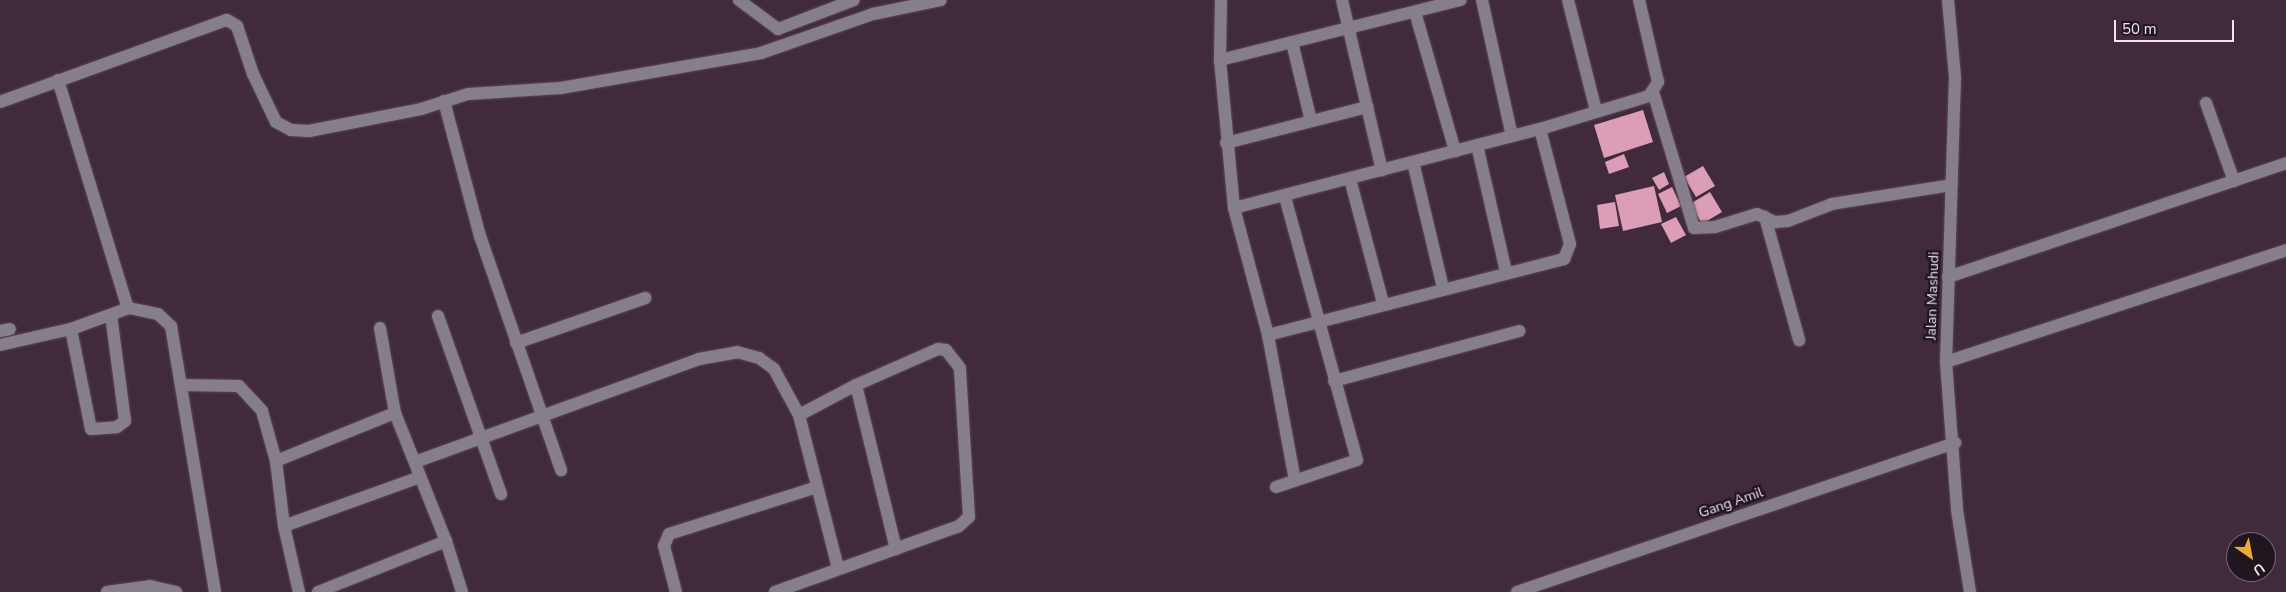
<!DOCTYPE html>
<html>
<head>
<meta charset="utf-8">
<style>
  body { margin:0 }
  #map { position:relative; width:2286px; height:592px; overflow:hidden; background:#412a3c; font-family:"Nunito Sans",sans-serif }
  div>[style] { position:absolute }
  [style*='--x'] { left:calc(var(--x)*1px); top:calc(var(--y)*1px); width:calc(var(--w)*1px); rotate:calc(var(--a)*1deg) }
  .building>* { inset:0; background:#dc9db6 }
  .roads { filter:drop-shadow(0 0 1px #5d4858) drop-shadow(0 0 1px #5d4858) }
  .minor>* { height:12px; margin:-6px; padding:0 6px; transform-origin:6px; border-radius:6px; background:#867e8b }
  span { translate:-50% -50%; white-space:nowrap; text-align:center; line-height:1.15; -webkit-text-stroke:5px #21161f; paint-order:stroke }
  .street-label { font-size:14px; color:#f2e3ee }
  .north { position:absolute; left:2226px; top:532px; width:50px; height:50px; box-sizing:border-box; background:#21161f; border:1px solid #756872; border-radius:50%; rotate:147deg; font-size:14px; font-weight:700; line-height:20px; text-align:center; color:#f2e3ee }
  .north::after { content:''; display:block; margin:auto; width:18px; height:22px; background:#eea83c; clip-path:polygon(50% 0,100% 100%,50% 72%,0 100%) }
  .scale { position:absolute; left:2114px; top:20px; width:120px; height:22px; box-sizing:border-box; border:2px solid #f2e3ee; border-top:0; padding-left:6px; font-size:15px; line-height:18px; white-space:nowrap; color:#f2e3ee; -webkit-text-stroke:4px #21161f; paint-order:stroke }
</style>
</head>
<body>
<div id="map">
  <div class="building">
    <div style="clip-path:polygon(1643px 110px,1653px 142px,1604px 158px,1594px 125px)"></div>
    <div style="clip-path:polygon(1624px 154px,1629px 167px,1609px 174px,1605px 162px)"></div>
    <div style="clip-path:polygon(1703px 166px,1715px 186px,1696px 197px,1684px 177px)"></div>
    <div style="clip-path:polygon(1664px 172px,1669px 184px,1659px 190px,1652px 178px)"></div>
    <div style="clip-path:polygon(1654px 186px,1662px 222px,1623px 231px,1615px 195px)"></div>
    <div style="clip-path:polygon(1672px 187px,1681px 206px,1667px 213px,1658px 194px)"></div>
    <div style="clip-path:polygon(1710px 192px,1722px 212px,1702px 224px,1690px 204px)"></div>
    <div style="clip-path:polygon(1615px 202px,1619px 226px,1600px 229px,1597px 205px)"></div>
    <div style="clip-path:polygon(1676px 217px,1686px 235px,1671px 243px,1661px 224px)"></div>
  </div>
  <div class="roads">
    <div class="minor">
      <div style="--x:739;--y:0;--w:49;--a:36.6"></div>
      <div style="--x:778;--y:29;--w:81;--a:-20.9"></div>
      <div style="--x:1221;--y:0;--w:60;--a:91"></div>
      <div style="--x:1220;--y:60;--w:149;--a:84.6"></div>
      <div style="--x:1234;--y:208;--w:131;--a:75"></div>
      <div style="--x:1268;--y:335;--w:148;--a:79.5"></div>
      <div style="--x:1342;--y:0;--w:175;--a:76.8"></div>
      <div style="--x:1482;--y:0;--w:139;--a:77.6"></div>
      <div style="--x:1568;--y:0;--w:114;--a:75.8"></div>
      <div style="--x:1948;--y:0;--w:77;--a:84.8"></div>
      <div style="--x:1955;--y:77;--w:285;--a:91.8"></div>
      <div style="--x:1946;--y:362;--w:148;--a:85.7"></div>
      <div style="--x:1957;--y:510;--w:83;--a:81"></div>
      <div style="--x:1415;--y:12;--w:145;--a:73.9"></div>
      <div style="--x:1292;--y:42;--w:81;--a:76.5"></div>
      <div style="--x:1220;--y:60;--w:248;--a:-14"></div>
      <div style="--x:58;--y:80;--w:233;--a:73"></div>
      <div style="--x:126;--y:303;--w:6;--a:59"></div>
      <div style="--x:129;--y:308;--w:30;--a:12"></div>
      <div style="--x:158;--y:314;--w:18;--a:43"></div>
      <div style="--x:171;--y:326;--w:270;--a:80.6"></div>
      <div style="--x:1653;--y:92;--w:142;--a:73.2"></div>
      <div style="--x:1694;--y:228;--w:21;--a:-3"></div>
      <div style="--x:1715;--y:227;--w:44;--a:-17.2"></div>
      <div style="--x:1757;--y:214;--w:20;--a:24"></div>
      <div style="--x:1775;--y:222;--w:13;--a:-4"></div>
      <div style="--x:1788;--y:221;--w:47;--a:-21.1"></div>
      <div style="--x:1832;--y:204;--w:121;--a:-9"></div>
      <div style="--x:444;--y:101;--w:140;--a:75.1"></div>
      <div style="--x:480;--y:236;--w:248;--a:70.9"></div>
      <div style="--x:0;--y:102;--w:241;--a:-19.9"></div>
      <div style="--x:227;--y:20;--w:12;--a:31"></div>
      <div style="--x:237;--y:26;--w:51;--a:71.6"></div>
      <div style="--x:253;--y:74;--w:53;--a:64.4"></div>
      <div style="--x:276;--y:122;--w:17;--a:28"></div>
      <div style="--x:291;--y:130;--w:18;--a:3"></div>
      <div style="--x:309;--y:131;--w:114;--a:-11.1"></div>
      <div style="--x:421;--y:109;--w:49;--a:-17.7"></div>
      <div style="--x:468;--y:94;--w:93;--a:-3.7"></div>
      <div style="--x:561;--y:88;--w:203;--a:-9.9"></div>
      <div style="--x:761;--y:53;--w:119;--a:-19.2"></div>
      <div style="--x:873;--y:14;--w:69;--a:-11.6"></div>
      <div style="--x:2206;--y:103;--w:83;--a:70.3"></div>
      <div style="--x:1226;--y:143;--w:146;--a:-14.3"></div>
      <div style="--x:1477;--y:145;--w:130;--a:77.1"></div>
      <div style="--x:1413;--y:162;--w:130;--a:76.6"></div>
      <div style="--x:1350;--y:179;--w:128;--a:75.1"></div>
      <div style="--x:1234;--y:208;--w:316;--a:-14.5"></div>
      <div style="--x:1540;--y:129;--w:114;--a:-16.8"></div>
      <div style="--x:1649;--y:96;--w:17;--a:-57"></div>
      <div style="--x:1658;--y:82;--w:84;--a:-103"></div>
      <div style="--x:1765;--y:217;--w:128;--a:74.5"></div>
      <div style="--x:1948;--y:277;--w:357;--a:-18.6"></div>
      <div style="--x:438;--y:316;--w:189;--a:70.5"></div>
      <div style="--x:380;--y:328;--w:86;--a:80"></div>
      <div style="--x:395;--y:413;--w:138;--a:68.3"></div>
      <div style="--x:446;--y:541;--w:53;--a:72.6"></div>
      <div style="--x:71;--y:329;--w:102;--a:78.7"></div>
      <div style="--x:91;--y:429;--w:26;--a:-4"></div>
      <div style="--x:117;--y:427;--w:10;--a:-37"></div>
      <div style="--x:125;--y:421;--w:107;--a:-97.5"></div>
      <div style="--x:0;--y:331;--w:10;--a:-11"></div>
      <div style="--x:1268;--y:335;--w:306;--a:-14.4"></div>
      <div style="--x:1564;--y:259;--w:16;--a:-68"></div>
      <div style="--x:1570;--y:244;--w:119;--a:-104.6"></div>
      <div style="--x:516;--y:343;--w:137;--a:-19.2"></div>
      <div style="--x:0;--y:345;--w:73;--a:-12.7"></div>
      <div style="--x:71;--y:329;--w:62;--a:-19.9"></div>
      <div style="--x:1946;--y:362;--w:358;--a:-18.2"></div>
      <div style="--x:1334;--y:381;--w:192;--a:-15.1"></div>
      <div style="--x:181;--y:385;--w:58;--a:1"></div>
      <div style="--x:239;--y:386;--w:34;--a:47"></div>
      <div style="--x:262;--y:411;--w:52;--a:74.4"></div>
      <div style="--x:276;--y:461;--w:65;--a:83"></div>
      <div style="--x:284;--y:526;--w:68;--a:77.2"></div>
      <div style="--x:856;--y:385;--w:169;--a:76.3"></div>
      <div style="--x:276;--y:461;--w:128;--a:-22"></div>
      <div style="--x:415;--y:462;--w:302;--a:-19.9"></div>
      <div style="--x:699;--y:359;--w:39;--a:-10"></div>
      <div style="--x:737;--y:352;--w:23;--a:15"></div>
      <div style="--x:759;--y:358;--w:19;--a:36"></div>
      <div style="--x:774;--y:369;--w:52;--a:61.5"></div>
      <div style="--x:799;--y:415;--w:158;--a:75.7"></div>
      <div style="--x:1276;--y:487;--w:85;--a:-18.4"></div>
      <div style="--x:1357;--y:460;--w:274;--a:-105.3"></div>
      <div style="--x:284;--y:526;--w:145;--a:-19.8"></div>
      <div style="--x:107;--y:592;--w:43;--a:-7.9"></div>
      <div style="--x:150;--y:586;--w:27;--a:13"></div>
      <div style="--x:318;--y:592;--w:138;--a:-21.7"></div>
      <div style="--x:676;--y:592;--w:48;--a:-104.6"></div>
      <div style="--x:664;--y:546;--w:13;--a:-67"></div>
      <div style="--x:669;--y:534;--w:155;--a:-17.6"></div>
      <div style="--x:775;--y:592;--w:195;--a:-19.7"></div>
      <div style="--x:959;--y:526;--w:13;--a:-42"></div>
      <div style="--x:969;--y:517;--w:149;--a:-93.5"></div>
      <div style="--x:960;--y:368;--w:23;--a:-128"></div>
      <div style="--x:946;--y:350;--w:8;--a:-173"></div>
      <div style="--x:938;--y:349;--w:90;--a:156.3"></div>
      <div style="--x:856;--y:385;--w:64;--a:152.2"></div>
      <div style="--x:1517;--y:592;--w:463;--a:-18.8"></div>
    </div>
  </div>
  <div class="street-label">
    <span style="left:1933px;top:296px;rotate:-88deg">Jalan Mashudi</span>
    <span style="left:1731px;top:503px;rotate:-19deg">Gang Amil</span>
  </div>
  <div class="north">U</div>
  <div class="scale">50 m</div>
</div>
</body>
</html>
